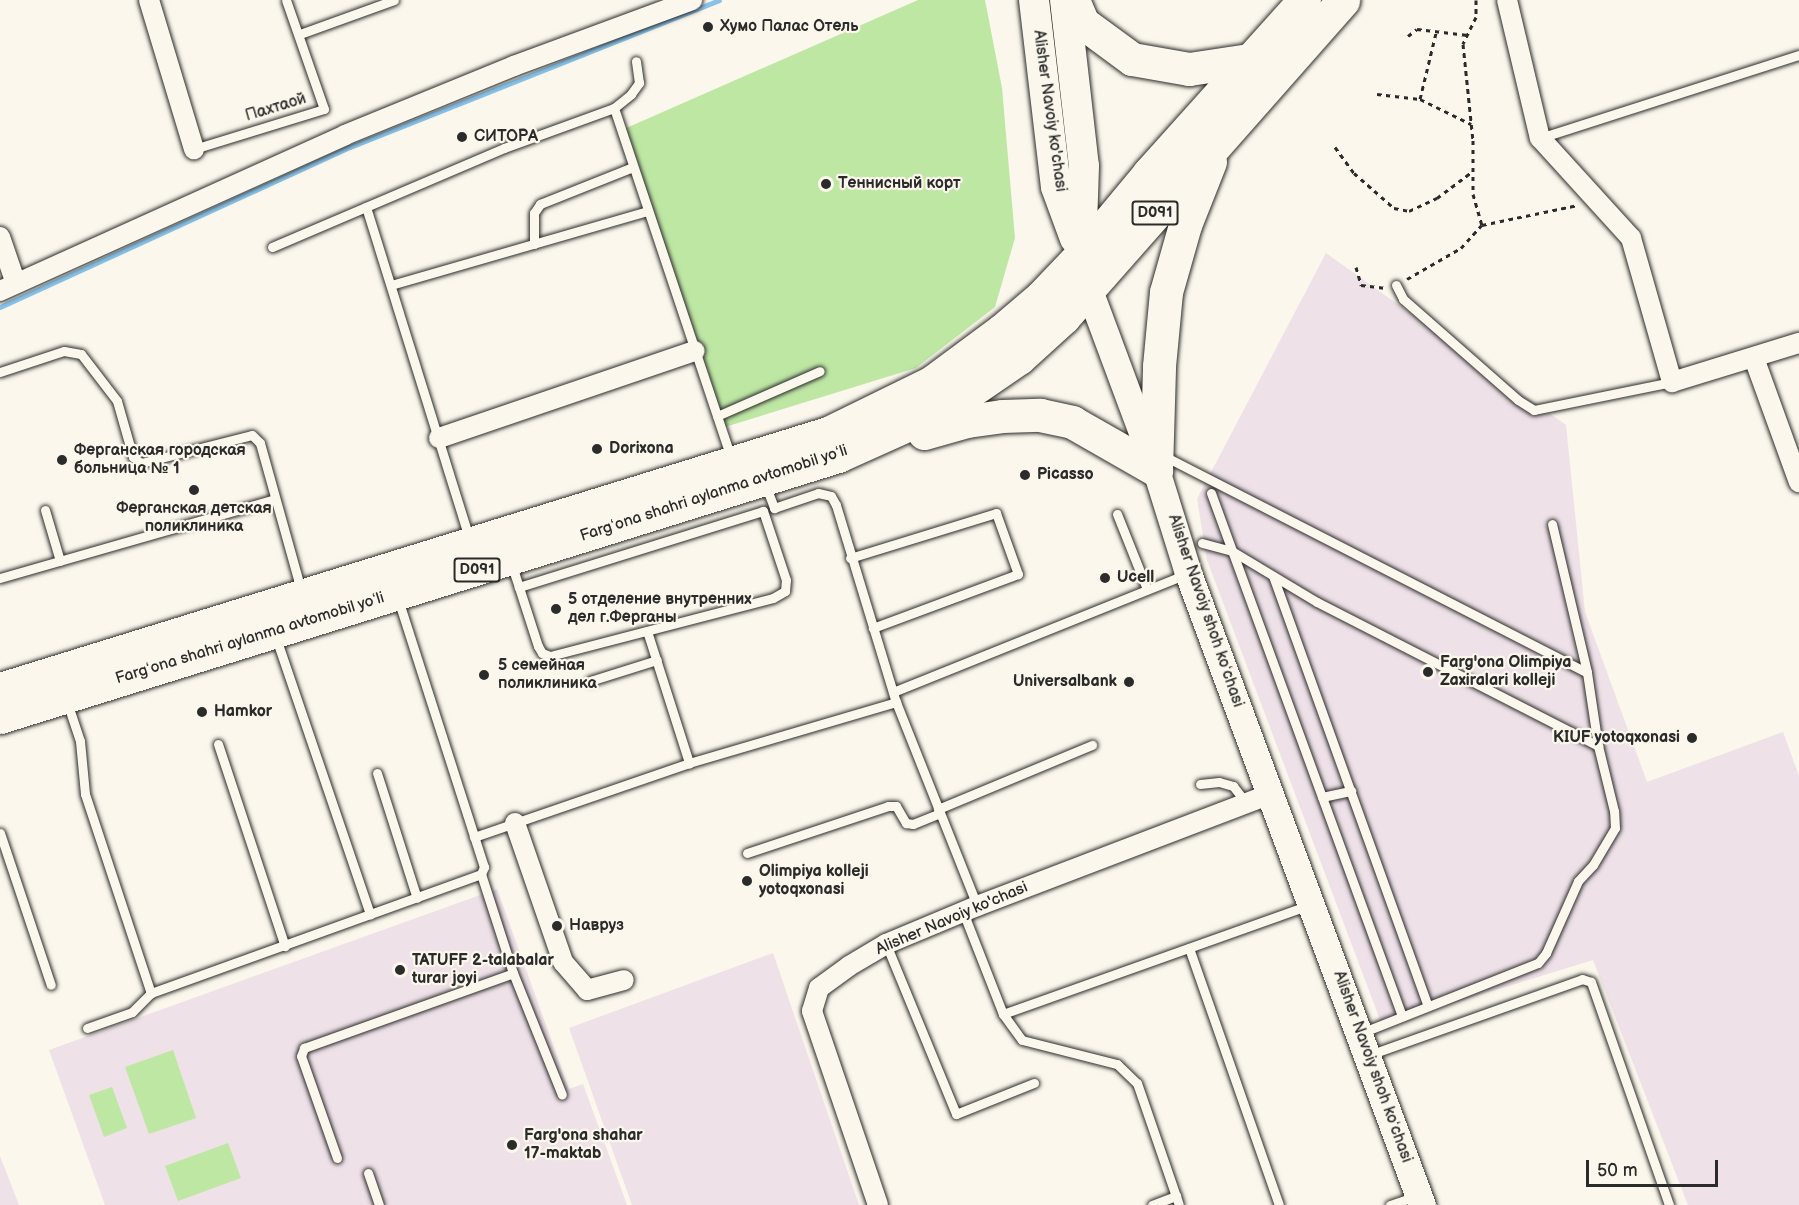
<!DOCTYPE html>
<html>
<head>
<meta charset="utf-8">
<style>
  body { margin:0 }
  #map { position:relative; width:1799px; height:1205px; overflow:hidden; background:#fbf7ec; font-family:"Balsamiq Sans",sans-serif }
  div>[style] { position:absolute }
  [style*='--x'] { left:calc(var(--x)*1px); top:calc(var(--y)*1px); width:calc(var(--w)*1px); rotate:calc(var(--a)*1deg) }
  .built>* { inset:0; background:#eee1e7 }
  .green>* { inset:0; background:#bee7a4 }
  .stream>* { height:5px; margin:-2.5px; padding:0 2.5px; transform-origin:2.5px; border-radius:2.5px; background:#89c2e8 }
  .path>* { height:3px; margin-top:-1.5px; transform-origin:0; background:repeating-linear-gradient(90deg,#2b2b2b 0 4.5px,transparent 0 9px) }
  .roads { filter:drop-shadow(0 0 2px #2b2b2b) drop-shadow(0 0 2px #2b2b2b) }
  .lane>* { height:9px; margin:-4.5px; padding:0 4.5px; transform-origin:4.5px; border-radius:4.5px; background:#fbf7ec }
  .street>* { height:20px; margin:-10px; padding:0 10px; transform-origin:10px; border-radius:10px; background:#fbf7ec }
  .secondary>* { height:27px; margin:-13.5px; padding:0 13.5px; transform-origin:13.5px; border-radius:13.5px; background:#fbf7ec }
  .primary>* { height:30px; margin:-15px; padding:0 15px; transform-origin:15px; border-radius:15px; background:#fbf7ec }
  .highway>* { height:33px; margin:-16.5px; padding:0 16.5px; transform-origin:16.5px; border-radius:16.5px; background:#fbf7ec }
  .dots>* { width:16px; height:16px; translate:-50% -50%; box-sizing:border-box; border:3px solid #fbf7ec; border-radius:50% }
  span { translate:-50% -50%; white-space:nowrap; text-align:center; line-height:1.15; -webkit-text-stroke:4.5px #fbf7ec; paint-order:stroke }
  .shield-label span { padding:2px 4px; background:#fbf7ec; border:2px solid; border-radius:4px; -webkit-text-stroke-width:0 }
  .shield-label { font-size:15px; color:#2b2b2b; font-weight:700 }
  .poi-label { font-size:16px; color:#2b2b2b; font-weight:700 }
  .left { translate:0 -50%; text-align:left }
  .right { translate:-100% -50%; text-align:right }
  .street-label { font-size:16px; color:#2b2b2b }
  .scale { position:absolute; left:1586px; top:1160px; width:132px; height:27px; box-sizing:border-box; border:3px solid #2b2b2b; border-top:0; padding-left:8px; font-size:18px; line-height:21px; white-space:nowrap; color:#2b2b2b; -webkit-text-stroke:4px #fbf7ec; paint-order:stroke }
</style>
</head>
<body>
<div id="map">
  <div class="built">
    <div style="clip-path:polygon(1326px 253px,1566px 425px,1585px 612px,1647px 782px,1783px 732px,1799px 776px,1799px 1205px,1688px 1205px,1593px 960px,1382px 1025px,1207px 560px,1197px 499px)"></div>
    <div style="clip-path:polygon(497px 889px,569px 1089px,583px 1084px,627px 1205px,105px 1205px,49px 1050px)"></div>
    <div style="clip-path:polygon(773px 953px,859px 1205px,632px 1205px,569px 1028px)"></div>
    <div style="clip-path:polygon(0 1156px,19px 1205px,0 1205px)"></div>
  </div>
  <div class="green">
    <div style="clip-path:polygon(918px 0,985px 0,1002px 88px,1015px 238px,995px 307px,916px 368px,725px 427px,624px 129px)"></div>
    <div style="clip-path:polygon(173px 1050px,196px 1118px,149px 1134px,125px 1067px)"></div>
    <div style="clip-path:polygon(112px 1087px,127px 1128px,104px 1137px,89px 1095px)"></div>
    <div style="clip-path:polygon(228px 1143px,241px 1178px,178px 1201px,165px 1166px)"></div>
  </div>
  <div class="stream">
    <div style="--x:0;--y:307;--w:385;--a:-24.6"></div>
    <div style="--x:350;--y:147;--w:397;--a:-21.7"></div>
  </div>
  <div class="path">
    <div style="--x:1476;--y:0;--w:17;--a:90"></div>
    <div style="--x:1476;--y:17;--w:30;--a:116"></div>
    <div style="--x:1463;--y:44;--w:97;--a:84.1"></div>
    <div style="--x:1473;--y:140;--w:54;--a:90"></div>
    <div style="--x:1473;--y:194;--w:32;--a:74"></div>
    <div style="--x:1408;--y:36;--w:11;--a:-38"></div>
    <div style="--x:1417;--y:29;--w:51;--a:6.7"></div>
    <div style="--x:1377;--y:94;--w:43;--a:6.6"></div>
    <div style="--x:1420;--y:99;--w:57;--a:26.1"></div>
    <div style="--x:1420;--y:99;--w:68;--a:-76.4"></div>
    <div style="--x:1335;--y:147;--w:32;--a:54"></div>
    <div style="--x:1354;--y:173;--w:53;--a:41.2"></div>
    <div style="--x:1394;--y:208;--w:15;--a:11"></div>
    <div style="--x:1409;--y:211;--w:31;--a:-25"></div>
    <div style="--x:1437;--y:198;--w:45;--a:-36.9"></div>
    <div style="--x:1356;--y:267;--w:19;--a:74"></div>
    <div style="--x:1361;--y:285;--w:23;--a:7"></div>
    <div style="--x:1407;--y:279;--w:62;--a:-29.9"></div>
    <div style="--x:1461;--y:248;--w:31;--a:-48"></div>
    <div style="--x:1482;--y:225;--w:98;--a:-11.8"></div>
  </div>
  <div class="roads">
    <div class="lane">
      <div style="--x:300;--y:34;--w:100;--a:-19.9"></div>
      <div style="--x:614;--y:108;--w:22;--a:-39"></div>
      <div style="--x:631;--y:94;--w:14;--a:-54"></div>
      <div style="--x:639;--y:83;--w:22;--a:-98"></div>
      <div style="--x:1540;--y:138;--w:272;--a:-17.8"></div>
      <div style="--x:194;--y:149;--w:136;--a:-17.1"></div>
      <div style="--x:324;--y:109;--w:115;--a:-109.2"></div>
      <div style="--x:366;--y:207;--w:347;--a:72.7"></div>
      <div style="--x:534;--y:244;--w:31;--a:-90"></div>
      <div style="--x:534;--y:213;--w:11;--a:-56"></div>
      <div style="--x:540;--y:204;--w:100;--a:-21.7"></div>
      <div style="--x:272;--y:247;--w:252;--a:-23.1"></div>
      <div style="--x:504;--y:148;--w:117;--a:-20"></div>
      <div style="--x:614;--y:108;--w:368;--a:71.5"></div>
      <div style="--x:391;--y:285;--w:267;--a:-16.1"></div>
      <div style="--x:1396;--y:285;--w:16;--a:63"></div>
      <div style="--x:1403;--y:299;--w:153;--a:41.3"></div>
      <div style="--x:1518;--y:400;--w:19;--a:32"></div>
      <div style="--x:1534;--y:410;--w:141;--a:-11.5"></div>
      <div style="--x:0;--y:372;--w:67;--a:-18.2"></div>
      <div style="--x:64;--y:351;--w:17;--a:10"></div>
      <div style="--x:81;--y:354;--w:59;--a:52.5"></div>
      <div style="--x:117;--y:401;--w:58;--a:74.1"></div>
      <div style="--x:133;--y:457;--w:10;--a:37"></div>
      <div style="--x:141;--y:463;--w:114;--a:-14.2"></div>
      <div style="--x:252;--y:435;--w:11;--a:45"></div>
      <div style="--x:260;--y:443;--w:153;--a:74.4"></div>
      <div style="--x:717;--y:416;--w:112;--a:-23.6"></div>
      <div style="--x:1164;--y:456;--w:475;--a:27.1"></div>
      <div style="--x:765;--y:484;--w:26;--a:69"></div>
      <div style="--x:774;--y:508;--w:46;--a:-18.8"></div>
      <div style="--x:818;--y:493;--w:13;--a:13"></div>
      <div style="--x:831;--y:496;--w:10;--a:61"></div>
      <div style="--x:836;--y:505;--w:206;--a:73.1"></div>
      <div style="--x:896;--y:702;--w:219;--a:68.3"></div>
      <div style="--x:1211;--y:493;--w:557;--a:69.94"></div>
      <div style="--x:45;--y:510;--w:53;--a:73.6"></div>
      <div style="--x:1117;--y:514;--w:81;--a:68.2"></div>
      <div style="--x:1202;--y:543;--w:31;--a:15"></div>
      <div style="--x:1232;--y:551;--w:99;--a:31"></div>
      <div style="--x:1317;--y:602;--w:316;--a:27.1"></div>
      <div style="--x:850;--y:558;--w:153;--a:-17.1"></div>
      <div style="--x:996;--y:513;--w:65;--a:70.2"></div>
      <div style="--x:1018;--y:574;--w:155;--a:159.6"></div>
      <div style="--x:512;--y:562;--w:13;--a:77"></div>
      <div style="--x:515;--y:575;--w:75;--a:72.1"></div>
      <div style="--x:538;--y:646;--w:8;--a:60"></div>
      <div style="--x:542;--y:653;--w:9;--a:21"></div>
      <div style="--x:550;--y:656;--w:230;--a:-14.6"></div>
      <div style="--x:773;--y:598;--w:14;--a:-30"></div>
      <div style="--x:785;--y:591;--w:11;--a:-85"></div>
      <div style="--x:786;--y:580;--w:73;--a:-108.4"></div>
      <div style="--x:763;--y:511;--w:256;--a:162.7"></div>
      <div style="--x:1273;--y:576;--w:457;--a:70.2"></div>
      <div style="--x:0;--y:578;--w:286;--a:-16"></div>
      <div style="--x:647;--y:631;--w:139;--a:72.3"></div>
      <div style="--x:276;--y:638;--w:292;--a:71.2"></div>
      <div style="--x:590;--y:681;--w:70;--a:-17.4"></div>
      <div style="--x:893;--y:692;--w:316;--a:-21.9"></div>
      <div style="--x:67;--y:702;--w:41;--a:71.6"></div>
      <div style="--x:80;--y:741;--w:53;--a:84.6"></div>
      <div style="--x:85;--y:794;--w:210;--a:71.7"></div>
      <div style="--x:218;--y:744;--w:213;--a:71.7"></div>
      <div style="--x:377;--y:773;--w:131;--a:72.3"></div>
      <div style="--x:1200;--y:784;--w:19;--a:-6"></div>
      <div style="--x:1219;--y:782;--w:15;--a:16"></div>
      <div style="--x:1233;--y:786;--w:23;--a:52"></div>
      <div style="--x:1322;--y:797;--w:30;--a:-12"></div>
      <div style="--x:938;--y:809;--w:167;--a:-22.6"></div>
      <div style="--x:0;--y:833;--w:160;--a:71.5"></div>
      <div style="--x:474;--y:837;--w:227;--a:-19"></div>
      <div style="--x:689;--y:763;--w:216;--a:-16.4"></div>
      <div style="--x:747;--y:853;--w:149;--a:-18.4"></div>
      <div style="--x:888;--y:806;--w:8;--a:0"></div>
      <div style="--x:896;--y:806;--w:20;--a:60"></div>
      <div style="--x:906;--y:823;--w:7;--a:8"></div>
      <div style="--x:913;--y:824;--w:29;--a:-22"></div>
      <div style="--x:481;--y:874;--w:104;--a:72.1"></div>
      <div style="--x:513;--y:973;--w:131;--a:68.1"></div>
      <div style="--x:963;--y:912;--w:110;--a:68.6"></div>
      <div style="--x:1003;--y:1014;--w:32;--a:54"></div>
      <div style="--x:1022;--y:1040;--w:98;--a:14.2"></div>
      <div style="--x:1117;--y:1064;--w:28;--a:44"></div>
      <div style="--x:1137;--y:1083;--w:120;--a:71"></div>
      <div style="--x:886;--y:944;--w:184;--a:67.6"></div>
      <div style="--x:956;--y:1114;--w:84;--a:-21.7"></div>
      <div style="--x:1189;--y:948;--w:272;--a:70.7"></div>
      <div style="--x:1003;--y:1014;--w:325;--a:-19.6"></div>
      <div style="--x:87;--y:1028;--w:48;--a:-19.6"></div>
      <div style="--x:132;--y:1012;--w:27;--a:-45"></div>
      <div style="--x:151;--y:993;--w:351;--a:-19.8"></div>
      <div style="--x:481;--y:874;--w:8;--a:-67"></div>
      <div style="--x:484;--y:867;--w:281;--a:-107.8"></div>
      <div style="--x:1361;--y:1033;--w:190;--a:-21.6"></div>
      <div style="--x:1538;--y:963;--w:13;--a:-51"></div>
      <div style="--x:1546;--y:953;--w:79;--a:-66"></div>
      <div style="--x:1578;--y:881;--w:22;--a:-47"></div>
      <div style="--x:1593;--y:865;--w:43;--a:-59.3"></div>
      <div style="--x:1615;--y:828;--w:17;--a:-93"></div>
      <div style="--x:1614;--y:811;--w:67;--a:-103.8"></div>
      <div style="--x:1598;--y:746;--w:75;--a:-98.5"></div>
      <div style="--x:1587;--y:672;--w:152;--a:-103.3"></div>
      <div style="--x:1369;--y:1055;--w:226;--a:-19.6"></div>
      <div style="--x:1582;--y:979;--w:9;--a:18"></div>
      <div style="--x:1591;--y:982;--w:236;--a:70.7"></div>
      <div style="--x:337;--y:1158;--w:108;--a:-109.4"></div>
      <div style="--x:301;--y:1056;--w:9;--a:-69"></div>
      <div style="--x:304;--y:1048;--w:222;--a:-19.7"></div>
      <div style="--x:368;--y:1173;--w:34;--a:71"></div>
      <div style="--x:1152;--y:1205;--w:26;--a:-21"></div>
      <div style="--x:1176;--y:1196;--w:9;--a:72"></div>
      <div style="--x:1390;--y:1205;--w:28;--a:-19"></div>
    </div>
    <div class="street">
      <div style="--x:149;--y:0;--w:156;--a:73.2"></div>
      <div style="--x:1507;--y:0;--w:142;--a:76.6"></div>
      <div style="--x:1540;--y:138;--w:135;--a:47.7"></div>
      <div style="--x:1631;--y:238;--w:150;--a:74.1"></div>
      <div style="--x:1672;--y:382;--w:133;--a:-17.1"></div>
      <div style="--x:0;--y:237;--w:43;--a:71.1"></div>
      <div style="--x:0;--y:291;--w:379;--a:-24.3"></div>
      <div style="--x:345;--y:135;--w:183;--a:-22.2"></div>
      <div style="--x:514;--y:66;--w:190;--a:-20.3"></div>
      <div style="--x:1754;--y:358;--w:132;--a:70.1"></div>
      <div style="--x:439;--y:438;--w:270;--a:-18.8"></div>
      <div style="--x:515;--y:823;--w:147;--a:70.9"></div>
      <div style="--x:563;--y:962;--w:37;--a:49"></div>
      <div style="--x:587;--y:990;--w:38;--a:-15"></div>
      <div style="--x:878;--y:1205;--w:205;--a:-108.8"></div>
      <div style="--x:812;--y:1011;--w:24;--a:-73"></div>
      <div style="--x:819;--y:988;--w:37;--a:-36"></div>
      <div style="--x:849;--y:966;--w:43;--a:-30.7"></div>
      <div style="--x:886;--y:944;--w:99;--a:-22.7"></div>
      <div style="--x:977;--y:906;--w:315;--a:-20.9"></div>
    </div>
    <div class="secondary">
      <div style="--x:1089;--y:290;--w:192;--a:69.6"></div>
      <div style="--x:1156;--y:470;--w:108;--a:72.7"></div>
      <div style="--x:1188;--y:573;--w:674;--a:69.68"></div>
    </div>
    <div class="primary">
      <div style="--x:1034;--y:0;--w:188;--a:83.3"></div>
      <div style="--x:1056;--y:187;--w:55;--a:69.9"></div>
      <div style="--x:1065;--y:0;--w:167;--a:83.5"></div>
      <div style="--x:1084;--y:166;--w:89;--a:91.9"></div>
      <div style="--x:1081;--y:255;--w:14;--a:78"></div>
    </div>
    <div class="highway">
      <div style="--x:1073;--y:0;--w:25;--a:67"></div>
      <div style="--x:1083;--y:23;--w:61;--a:36.3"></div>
      <div style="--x:1132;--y:59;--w:58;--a:10"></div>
      <div style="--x:1189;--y:69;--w:62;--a:-8.4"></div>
      <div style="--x:924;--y:433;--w:45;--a:-15.6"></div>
      <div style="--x:967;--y:421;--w:35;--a:-8"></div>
      <div style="--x:1002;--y:416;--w:38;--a:-2"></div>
      <div style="--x:1040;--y:415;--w:33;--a:12"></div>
      <div style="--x:1072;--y:422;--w:97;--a:29.7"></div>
      <div style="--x:1156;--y:470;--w:104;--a:-88.3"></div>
      <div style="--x:1159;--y:366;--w:74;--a:-84.6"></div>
      <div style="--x:1166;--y:292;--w:70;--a:-74.2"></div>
      <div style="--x:1185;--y:225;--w:68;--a:-68.4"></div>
      <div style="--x:0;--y:689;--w:867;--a:-17.18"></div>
      <div style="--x:828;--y:433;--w:116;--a:-26.1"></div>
      <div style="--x:932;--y:382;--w:86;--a:-36.5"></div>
      <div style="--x:1001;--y:331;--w:54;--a:-40.5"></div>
      <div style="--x:1042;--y:296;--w:57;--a:-46.4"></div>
      <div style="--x:1081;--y:255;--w:107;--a:-50.3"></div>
      <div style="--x:1149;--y:173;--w:232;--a:-48.1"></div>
      <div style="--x:0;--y:717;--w:878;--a:-17.3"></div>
      <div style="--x:838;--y:456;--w:122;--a:-24.2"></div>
      <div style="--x:949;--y:406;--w:85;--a:-34.4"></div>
      <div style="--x:1019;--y:358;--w:61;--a:-42.3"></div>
      <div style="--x:1064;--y:317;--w:422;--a:-48.6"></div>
    </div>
  </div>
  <div class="dots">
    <div style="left:708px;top:27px;background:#2b2b2b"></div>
    <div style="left:462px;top:137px;background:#2b2b2b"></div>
    <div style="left:826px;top:184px;background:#2b2b2b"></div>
    <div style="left:597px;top:449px;background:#2b2b2b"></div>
    <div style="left:62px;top:460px;background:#2b2b2b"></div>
    <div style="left:1025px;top:475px;background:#2b2b2b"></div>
    <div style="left:194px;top:490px;background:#2b2b2b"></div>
    <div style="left:1105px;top:578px;background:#2b2b2b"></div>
    <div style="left:556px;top:609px;background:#2b2b2b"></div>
    <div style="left:1428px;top:672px;background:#2b2b2b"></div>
    <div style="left:484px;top:675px;background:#2b2b2b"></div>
    <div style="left:1129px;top:682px;background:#2b2b2b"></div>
    <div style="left:202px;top:712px;background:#2b2b2b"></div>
    <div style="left:1692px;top:738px;background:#2b2b2b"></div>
    <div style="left:747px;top:881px;background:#2b2b2b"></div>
    <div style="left:557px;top:926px;background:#2b2b2b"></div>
    <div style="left:400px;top:970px;background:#2b2b2b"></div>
    <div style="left:512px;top:1145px;background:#2b2b2b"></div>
  </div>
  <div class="shield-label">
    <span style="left:1155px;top:213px">D091</span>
    <span style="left:477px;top:570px">D091</span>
  </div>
  <div class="poi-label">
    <span class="left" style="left:720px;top:27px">Хумо Палас Отель</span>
    <span class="left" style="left:474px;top:137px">СИТОРА</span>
    <span class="left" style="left:838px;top:184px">Теннисный корт</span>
    <span class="left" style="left:609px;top:449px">Dorixona</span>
    <span class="left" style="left:74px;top:460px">Ферганская городская<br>больница № 1</span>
    <span class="left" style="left:1037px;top:475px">Picasso</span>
    <span style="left:194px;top:518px">Ферганская детская<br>поликлиника</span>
    <span class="left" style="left:1117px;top:578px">Ucell</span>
    <span class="left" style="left:568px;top:609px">5 отделение внутренних<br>дел г.Ферганы</span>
    <span class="left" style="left:1440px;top:672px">Farg'ona Olimpiya<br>Zaxiralari kolleji</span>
    <span class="left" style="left:498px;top:675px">5 семейная<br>поликлиника</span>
    <span class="right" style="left:1117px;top:682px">Universalbank</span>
    <span class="left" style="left:214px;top:712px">Hamkor</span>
    <span class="right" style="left:1680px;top:738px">KIUF yotoqxonasi</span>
    <span class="left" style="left:759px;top:881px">Olimpiya kolleji<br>yotoqxonasi</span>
    <span class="left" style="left:569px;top:926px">Навруз</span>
    <span class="left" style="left:412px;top:970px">TATUFF 2-talabalar<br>turar joyi</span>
    <span class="left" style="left:524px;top:1145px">Farg'ona shahar<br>17-maktab</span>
  </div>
  <div class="street-label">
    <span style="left:276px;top:108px;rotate:-17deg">Пахтаой</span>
    <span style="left:1049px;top:111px;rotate:82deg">Alisher Navoiy ko'chasi</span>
    <span style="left:714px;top:494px;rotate:-18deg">Fargʻona shahri aylanma avtomobil yoʻli</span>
    <span style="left:1205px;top:611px;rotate:71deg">Alisher Navoiy shoh koʻchasi</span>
    <span style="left:250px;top:639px;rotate:-17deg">Fargʻona shahri aylanma avtomobil yoʻli</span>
    <span style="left:952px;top:919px;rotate:-23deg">Alisher Navoiy ko'chasi</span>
    <span style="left:1372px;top:1067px;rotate:70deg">Alisher Navoiy shoh koʻchasi</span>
  </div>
  <div class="scale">50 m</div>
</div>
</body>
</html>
